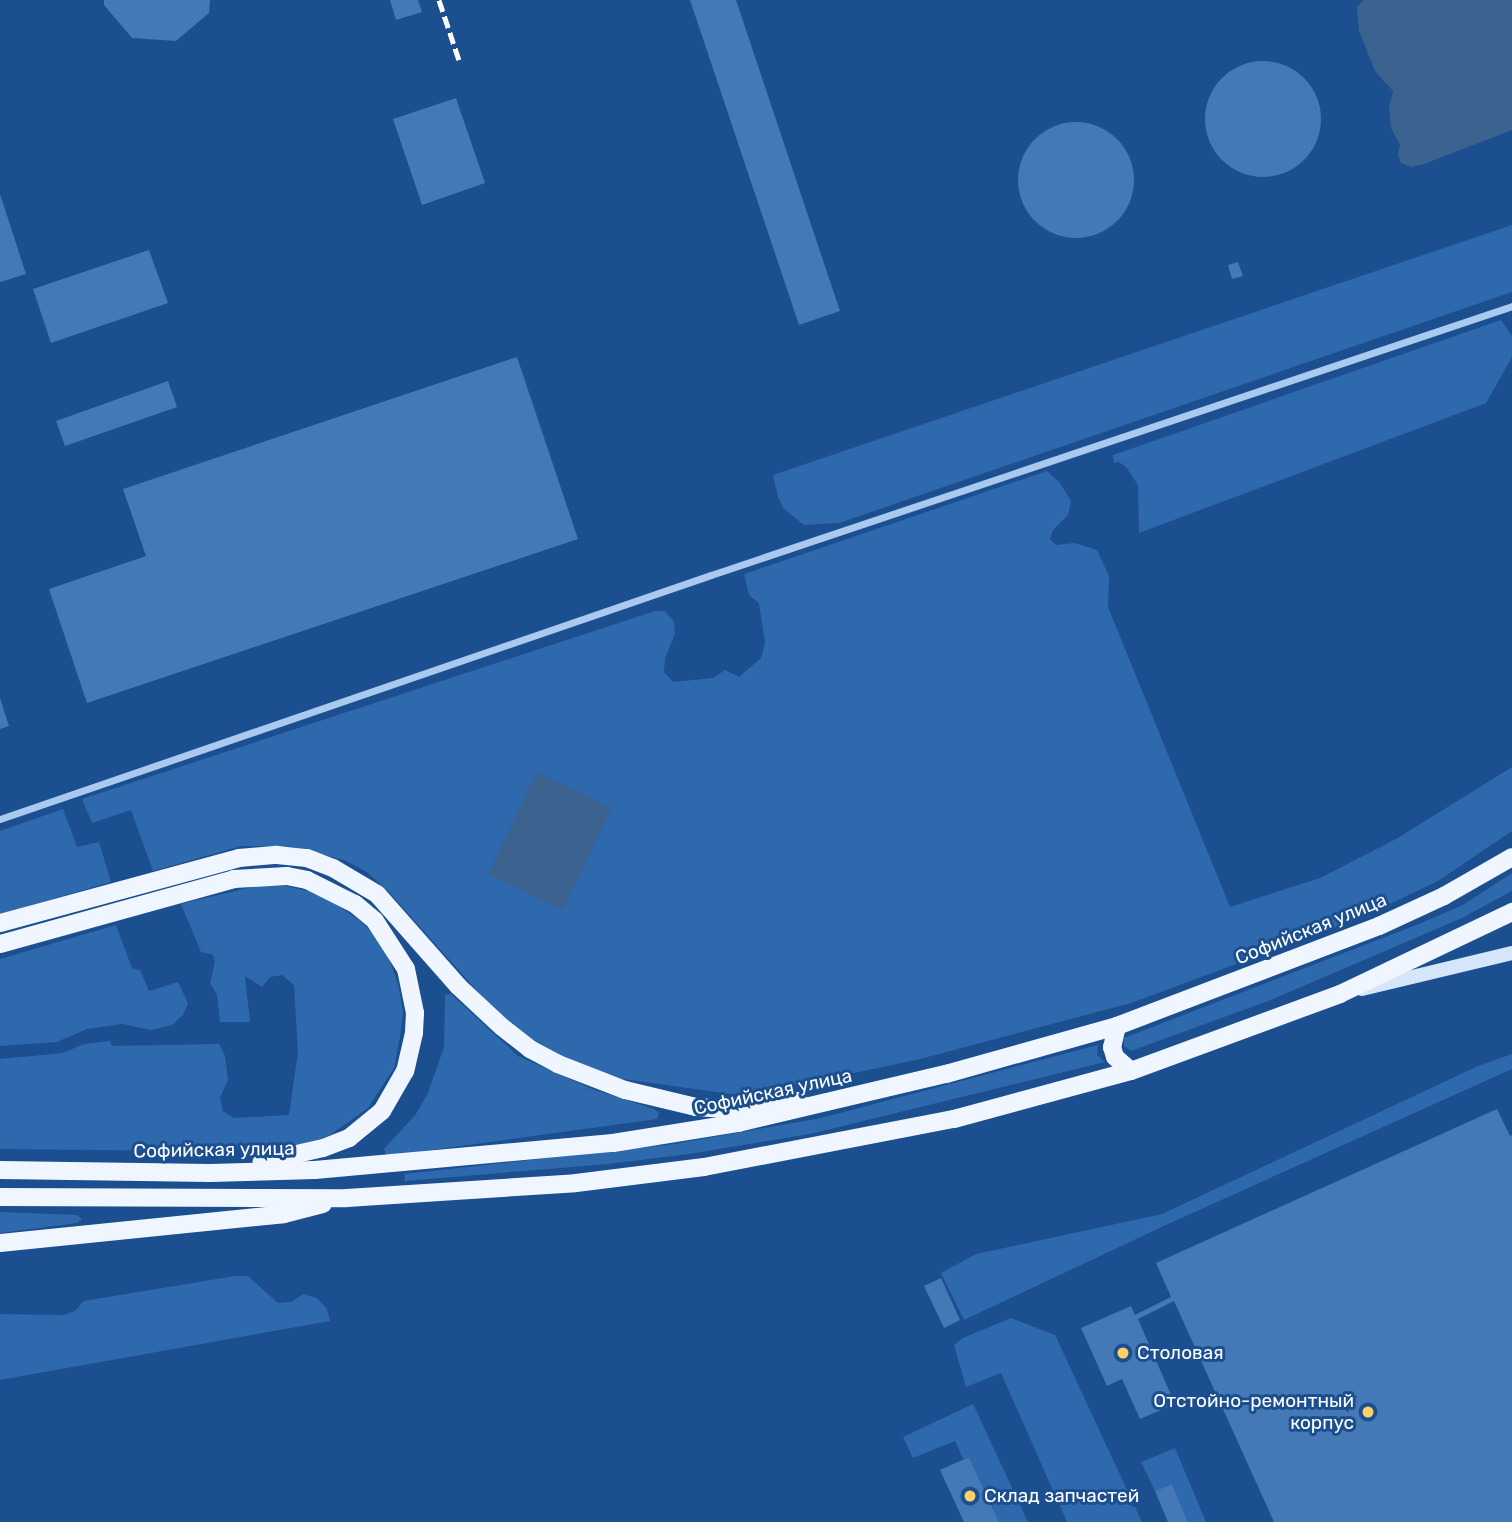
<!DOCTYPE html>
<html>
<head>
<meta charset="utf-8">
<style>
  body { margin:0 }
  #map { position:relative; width:1512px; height:1522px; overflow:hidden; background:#1b4f8f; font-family:Rubik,sans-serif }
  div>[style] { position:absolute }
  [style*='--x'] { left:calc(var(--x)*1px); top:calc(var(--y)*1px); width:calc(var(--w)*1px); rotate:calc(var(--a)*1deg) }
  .green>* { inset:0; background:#2e69ad }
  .water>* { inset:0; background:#3c6290 }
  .building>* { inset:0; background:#4478b7 }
  .round { border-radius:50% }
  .street>* { height:7px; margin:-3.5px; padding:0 3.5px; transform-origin:3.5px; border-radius:3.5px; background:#a9c9ee }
  .secondary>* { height:14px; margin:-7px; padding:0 7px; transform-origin:7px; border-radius:7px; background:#d6e6fa }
  .primary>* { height:18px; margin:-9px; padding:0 9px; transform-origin:9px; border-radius:9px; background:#f0f6ff }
  .rail>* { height:5px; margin-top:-2.5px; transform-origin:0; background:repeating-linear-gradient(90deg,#fff 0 12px,transparent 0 17px) }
  .dots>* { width:19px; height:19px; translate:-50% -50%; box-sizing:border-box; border:4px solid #1b4f8f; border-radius:50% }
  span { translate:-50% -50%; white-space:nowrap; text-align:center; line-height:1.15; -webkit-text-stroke:6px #1b4f8f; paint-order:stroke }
  .street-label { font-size:19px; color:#fff }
  .poi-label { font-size:19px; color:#fff }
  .left { translate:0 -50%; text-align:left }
  .right { translate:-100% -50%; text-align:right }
</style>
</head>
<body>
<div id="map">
  <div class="green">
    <div style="clip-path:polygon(1512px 225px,1512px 292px,839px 523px,804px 525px,784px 509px,778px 497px,773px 475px)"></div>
    <div style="clip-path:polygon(1501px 320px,1512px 336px,1512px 357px,1486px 403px,1139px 533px,1138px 485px,1126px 467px,1119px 462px,1114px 463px,1113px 455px)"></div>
    <div style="clip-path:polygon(1047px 471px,1060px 483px,1071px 501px,1068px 515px,1053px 530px,1050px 539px,1056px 545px,1075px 543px,1097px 550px,1109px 576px,1108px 607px,1230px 907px,1320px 878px,1396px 839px,1512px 767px,1512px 831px,1438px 881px,1358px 919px,1131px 1003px,920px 1059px,775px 1090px,738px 1095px,616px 1078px,560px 1055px,527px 1036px,486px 1001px,388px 891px,367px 872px,344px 860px,292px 847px,241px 846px,153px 871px,131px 810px,92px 823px,82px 799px,655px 611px,665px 611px,674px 622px,675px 634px,665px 658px,664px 672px,673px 682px,713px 678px,725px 670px,739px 677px,761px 658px,765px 643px,759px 603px,749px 595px,744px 574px)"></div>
    <div style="clip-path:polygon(63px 809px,77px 847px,99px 842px,111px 882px,0 914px,0 831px)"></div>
    <div style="clip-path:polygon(1512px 873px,1512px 891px,1462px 918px,1268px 1001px,1131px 1051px,1124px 1046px,1124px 1038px,1419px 924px,1463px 905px)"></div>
    <div style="clip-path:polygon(256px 886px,285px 886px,312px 892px,333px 902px,360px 921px,376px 936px,388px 956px,398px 984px,403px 1011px,400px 1037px,394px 1068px,368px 1108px,330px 1135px,306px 1144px,189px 1151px,0 1149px,0 1059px,63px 1053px,84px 1044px,110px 1041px,112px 1046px,219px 1044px,225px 1056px,228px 1080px,220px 1098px,223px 1111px,234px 1118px,289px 1115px,298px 1052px,294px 985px,282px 975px,270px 977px,262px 987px,245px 976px,250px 1022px,220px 1022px,217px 995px,210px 983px,215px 962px,213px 955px,201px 952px,181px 904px)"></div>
    <div style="clip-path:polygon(116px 925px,132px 968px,140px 970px,149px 991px,178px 982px,188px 1003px,183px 1015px,172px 1025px,151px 1030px,122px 1024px,87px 1029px,57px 1042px,0 1046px,0 959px)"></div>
    <div style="clip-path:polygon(451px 994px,518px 1056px,592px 1089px,654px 1109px,659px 1113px,657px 1119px,387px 1156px,384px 1149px,416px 1114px,428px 1093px,444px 1047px,445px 995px)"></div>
    <div style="clip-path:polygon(1098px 1045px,1097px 1055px,1105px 1062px,810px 1134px,689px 1154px,608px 1164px,405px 1181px,404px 1174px,674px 1144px,821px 1118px)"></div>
    <div style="clip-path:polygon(1512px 1054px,1512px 1069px,1166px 1225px,964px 1320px,941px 1273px,976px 1254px,1162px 1214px,1478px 1066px)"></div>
    <div style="clip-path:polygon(0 1212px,77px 1215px,82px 1219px,77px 1223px,0 1233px)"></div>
    <div style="clip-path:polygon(235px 1276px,248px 1276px,278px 1303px,291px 1302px,303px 1294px,317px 1298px,327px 1309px,330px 1321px,0 1380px,0 1314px,63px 1315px,75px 1311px,84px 1301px)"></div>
    <div style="clip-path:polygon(1011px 1318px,1055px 1335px,1142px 1522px,1067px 1522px,1001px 1373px,966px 1387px,954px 1345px,963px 1338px)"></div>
    <div style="clip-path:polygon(973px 1404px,1028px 1522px,999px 1522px,969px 1457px,963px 1459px,955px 1441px,913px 1458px,903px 1437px)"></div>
    <div style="clip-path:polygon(1175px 1448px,1206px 1522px,1188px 1522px,1172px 1484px,1155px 1491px,1141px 1462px)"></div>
  </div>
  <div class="water">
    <div style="clip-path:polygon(1364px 0,1512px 0,1512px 130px,1424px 164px,1412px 167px,1401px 163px,1398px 155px,1400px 145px,1391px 128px,1389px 109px,1393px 91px,1375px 71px,1359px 31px,1357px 7px)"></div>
    <div style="clip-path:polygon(537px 772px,612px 808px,563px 910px,488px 874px)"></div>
  </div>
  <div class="building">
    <div style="clip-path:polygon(104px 0,210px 0,209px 13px,176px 41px,132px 38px,104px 5px)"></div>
    <div style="clip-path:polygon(390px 0,418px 0,422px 12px,396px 20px)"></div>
    <div style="clip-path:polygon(690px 0,736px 0,840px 311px,799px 325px)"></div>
    <div class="round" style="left:1205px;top:61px;width:116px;height:116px"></div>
    <div style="clip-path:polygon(456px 98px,485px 183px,422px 205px,393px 119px)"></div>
    <div class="round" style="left:1018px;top:122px;width:116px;height:116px"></div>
    <div style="clip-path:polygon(0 194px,26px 274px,0 282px)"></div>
    <div style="clip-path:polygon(149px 250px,168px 303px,51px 343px,33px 289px)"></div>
    <div style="clip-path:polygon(1238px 262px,1243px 276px,1232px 279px,1228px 265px)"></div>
    <div style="clip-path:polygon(517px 357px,578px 539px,87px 703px,49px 589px,146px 556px,123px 489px)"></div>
    <div style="clip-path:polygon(168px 381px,177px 407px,65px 446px,56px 421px)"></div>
    <div style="clip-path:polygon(0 698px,9px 726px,0 729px)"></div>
    <div style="clip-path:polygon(1497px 1109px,1510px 1136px,1512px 1135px,1512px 1522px,1274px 1522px,1174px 1301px,1138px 1319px,1175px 1404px,1140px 1419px,1122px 1379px,1107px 1386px,1081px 1328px,1131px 1306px,1135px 1315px,1171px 1297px,1156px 1263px)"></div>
    <div style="clip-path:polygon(941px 1278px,960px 1320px,944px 1328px,924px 1286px)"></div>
    <div style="clip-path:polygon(969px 1457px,999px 1522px,964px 1522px,940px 1470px)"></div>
    <div style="clip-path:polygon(1172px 1484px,1188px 1522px,1168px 1522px,1155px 1491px)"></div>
  </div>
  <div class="street">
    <div style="--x:0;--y:819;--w:752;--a:-18.94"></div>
    <div style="--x:711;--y:575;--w:845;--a:-18.56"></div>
  </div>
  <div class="secondary">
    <div style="--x:1362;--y:989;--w:154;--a:-13.5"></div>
  </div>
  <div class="primary">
    <div style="--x:0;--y:923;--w:248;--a:-15.2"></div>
    <div style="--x:239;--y:858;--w:38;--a:-5"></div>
    <div style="--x:277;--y:855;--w:30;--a:6"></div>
    <div style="--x:307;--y:858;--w:28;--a:21"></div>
    <div style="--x:333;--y:868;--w:51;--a:30.6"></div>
    <div style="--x:377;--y:894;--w:123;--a:48.6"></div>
    <div style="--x:458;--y:986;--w:60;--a:43"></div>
    <div style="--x:502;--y:1027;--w:36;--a:38"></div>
    <div style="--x:530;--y:1049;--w:32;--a:28"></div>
    <div style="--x:558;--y:1064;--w:72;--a:21.2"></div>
    <div style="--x:625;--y:1090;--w:73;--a:13.5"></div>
    <div style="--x:696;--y:1107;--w:30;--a:4"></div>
    <div style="--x:726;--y:1109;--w:73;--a:-6.3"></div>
    <div style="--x:0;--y:944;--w:243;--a:-15.5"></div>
    <div style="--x:234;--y:879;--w:53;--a:-3.2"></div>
    <div style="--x:287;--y:876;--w:20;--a:11"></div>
    <div style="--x:307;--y:880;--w:54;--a:26.6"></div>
    <div style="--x:355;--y:904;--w:26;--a:40"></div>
    <div style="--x:375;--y:921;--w:57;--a:57.1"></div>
    <div style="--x:406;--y:969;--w:45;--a:78.4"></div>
    <div style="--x:415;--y:1013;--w:20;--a:93"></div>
    <div style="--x:414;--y:1033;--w:39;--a:103"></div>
    <div style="--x:405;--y:1071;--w:46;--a:119.9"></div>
    <div style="--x:382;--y:1111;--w:43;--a:140.7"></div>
    <div style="--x:349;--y:1138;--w:28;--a:159"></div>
    <div style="--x:323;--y:1148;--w:63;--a:167.1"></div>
    <div style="--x:1117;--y:1026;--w:22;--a:103"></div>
    <div style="--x:1112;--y:1047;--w:10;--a:73"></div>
    <div style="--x:1115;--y:1057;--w:21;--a:41"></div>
    <div style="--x:0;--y:1170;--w:210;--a:0.8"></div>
    <div style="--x:210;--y:1173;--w:105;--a:-1.6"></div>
    <div style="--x:315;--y:1170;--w:299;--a:-5.2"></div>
    <div style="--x:613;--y:1143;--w:127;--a:-9.1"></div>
    <div style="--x:738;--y:1123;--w:214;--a:-13.3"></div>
    <div style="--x:946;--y:1074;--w:178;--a:-15.7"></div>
    <div style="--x:1117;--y:1026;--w:280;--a:-20.9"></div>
    <div style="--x:1379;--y:926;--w:72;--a:-24.8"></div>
    <div style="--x:1444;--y:896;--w:78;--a:-29.8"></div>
    <div style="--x:0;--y:1197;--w:347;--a:0.2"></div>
    <div style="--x:347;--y:1198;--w:229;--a:-3.7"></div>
    <div style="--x:576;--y:1183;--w:129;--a:-7.1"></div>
    <div style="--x:704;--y:1167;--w:255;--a:-10.9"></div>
    <div style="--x:954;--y:1119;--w:183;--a:-15.2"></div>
    <div style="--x:1131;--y:1071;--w:223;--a:-20.2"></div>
    <div style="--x:1340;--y:994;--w:191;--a:-25.5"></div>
    <div style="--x:0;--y:1243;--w:285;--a:-5.8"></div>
    <div style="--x:284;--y:1214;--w:40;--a:-14.4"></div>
  </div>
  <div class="rail">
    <div style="--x:439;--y:0;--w:63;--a:71.6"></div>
  </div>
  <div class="dots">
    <div style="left:1123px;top:1353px;background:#ffd166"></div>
    <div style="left:1368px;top:1412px;background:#ffd166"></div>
    <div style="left:970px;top:1496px;background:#ffd166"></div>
  </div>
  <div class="street-label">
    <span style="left:1311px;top:929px;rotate:-22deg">Софийская улица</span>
    <span style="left:773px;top:1092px;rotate:-12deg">Софийская улица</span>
    <span style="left:214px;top:1150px;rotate:-1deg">Софийская улица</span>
  </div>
  <div class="poi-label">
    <span class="left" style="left:1137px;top:1353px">Столовая</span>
    <span class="right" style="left:1354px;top:1412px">Отстойно-ремонтный<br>корпус</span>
    <span class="left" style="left:984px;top:1496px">Склад запчастей</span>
  </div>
</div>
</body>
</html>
